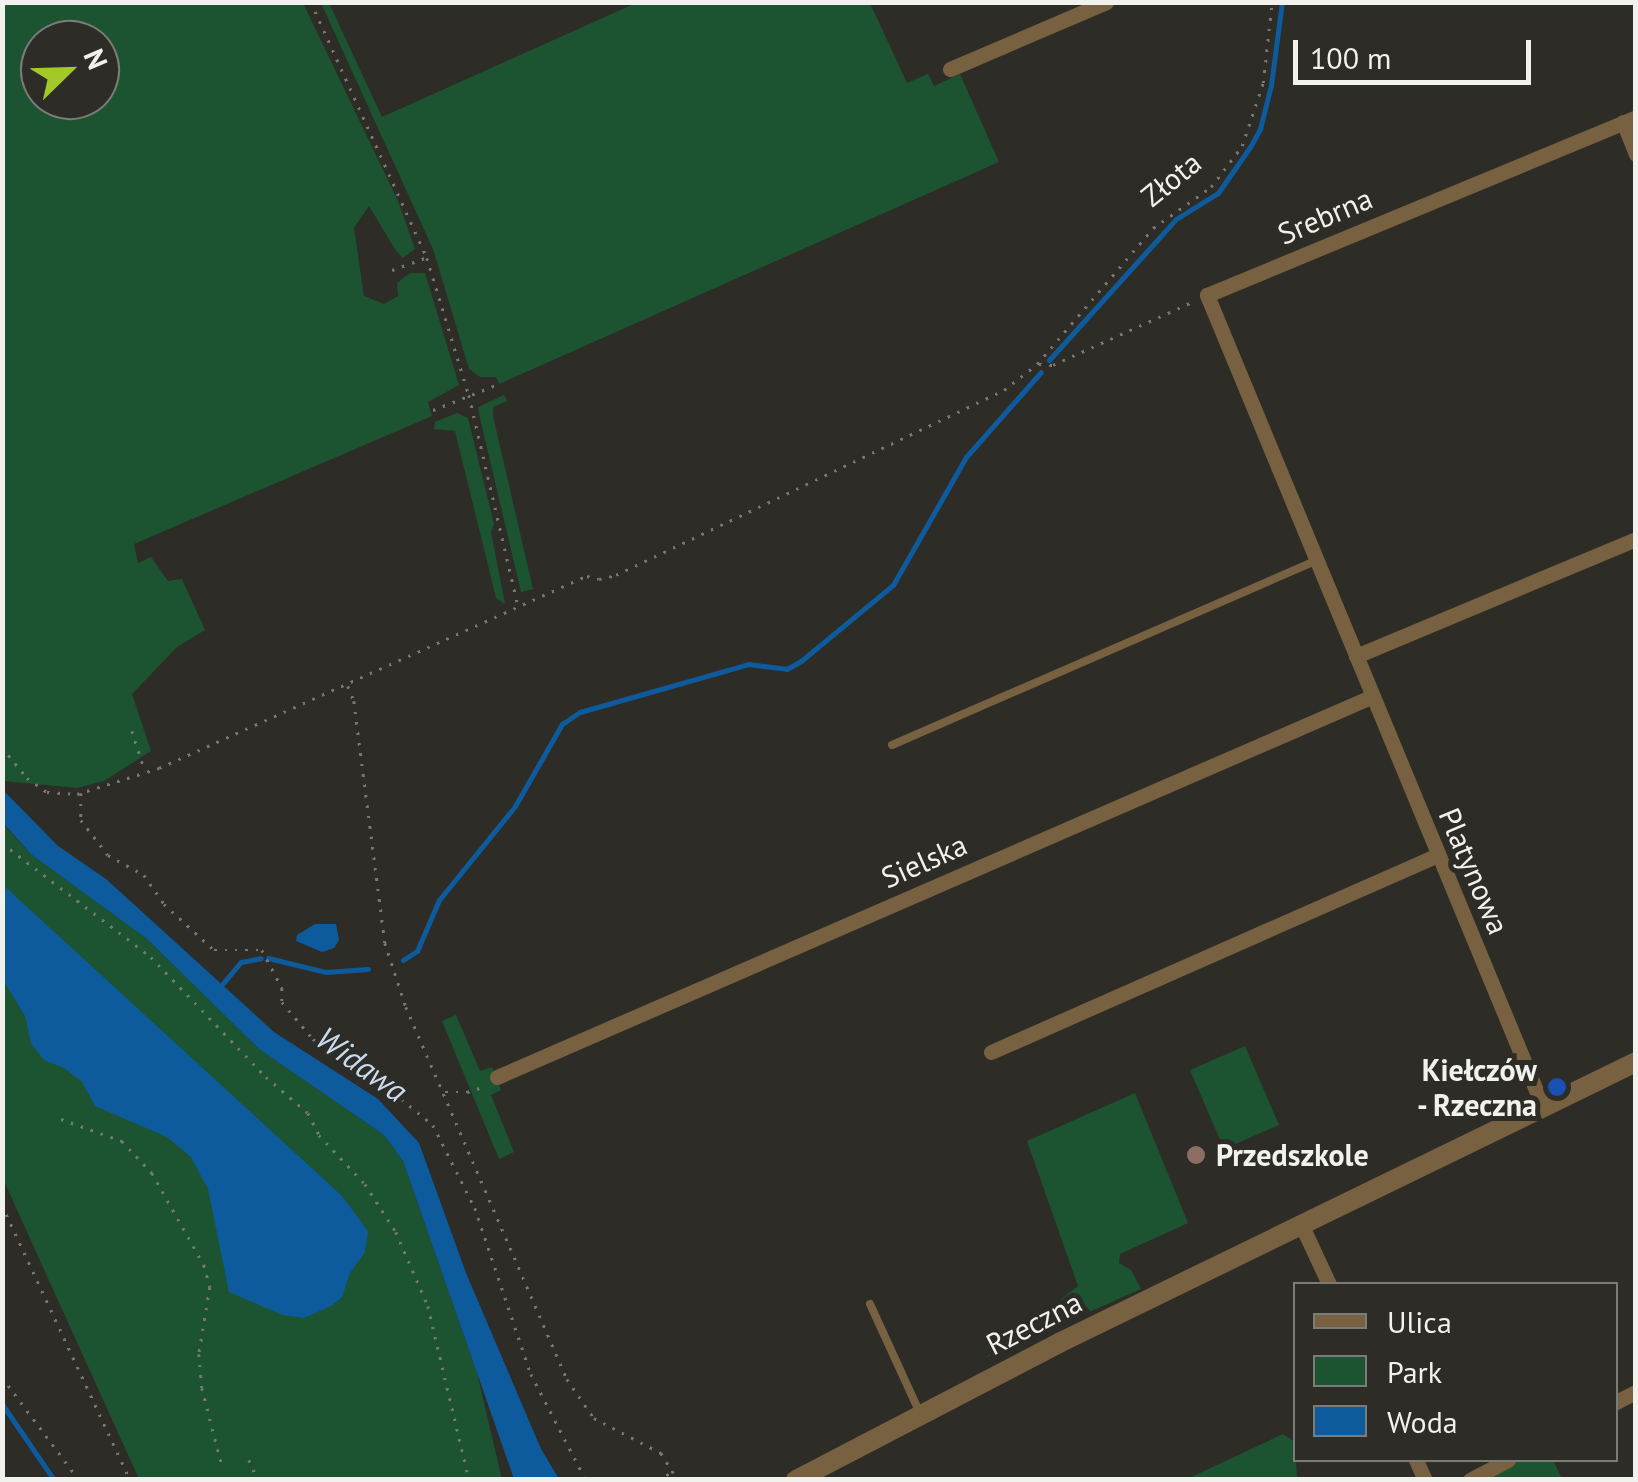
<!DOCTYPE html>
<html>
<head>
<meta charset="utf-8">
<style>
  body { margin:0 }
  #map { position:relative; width:1638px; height:1482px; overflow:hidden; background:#2d2c27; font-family:"PT Sans",sans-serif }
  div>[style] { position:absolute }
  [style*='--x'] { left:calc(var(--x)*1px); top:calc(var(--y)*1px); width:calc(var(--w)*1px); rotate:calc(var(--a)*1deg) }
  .green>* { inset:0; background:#1c5431 }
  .water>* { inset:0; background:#0d5b9c }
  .stream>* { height:5px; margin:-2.5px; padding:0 2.5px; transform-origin:2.5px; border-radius:2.5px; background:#0d5b9c }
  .path>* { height:2.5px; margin-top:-1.25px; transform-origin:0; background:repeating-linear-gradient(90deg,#777773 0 2.5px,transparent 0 10.5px) }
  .service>* { height:8px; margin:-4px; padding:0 4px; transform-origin:4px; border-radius:4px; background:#776140 }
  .minor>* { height:15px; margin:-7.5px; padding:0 7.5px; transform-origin:7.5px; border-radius:7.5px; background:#776140 }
  .tertiary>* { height:20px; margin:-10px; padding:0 10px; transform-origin:10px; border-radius:10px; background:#776140 }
  .dots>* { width:28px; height:28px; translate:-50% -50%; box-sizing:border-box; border:5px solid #2d2c27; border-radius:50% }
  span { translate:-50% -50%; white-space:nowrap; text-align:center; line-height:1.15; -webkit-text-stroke:10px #2d2c27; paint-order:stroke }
  .street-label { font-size:30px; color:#f1f1ee }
  .poi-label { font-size:30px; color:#f1f1ee; font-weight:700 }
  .right { translate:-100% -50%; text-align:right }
  .left { translate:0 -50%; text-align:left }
  .water-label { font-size:32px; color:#cadbee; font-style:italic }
  .frame { position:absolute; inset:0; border:5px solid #f1f1ee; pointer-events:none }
  .legend { position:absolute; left:1293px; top:1282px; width:325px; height:180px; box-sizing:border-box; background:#2d2c27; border:2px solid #7b7b77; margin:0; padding:12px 18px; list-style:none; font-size:30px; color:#f1f1ee }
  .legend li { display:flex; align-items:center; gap:20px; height:50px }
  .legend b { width:50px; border:2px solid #7b7b77 }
  .north { position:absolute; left:20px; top:20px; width:100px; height:100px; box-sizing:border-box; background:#2d2c27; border:2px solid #7b7b77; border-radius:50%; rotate:67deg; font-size:28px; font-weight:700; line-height:40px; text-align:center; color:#f1f1ee }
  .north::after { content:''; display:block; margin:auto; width:35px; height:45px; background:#a2c928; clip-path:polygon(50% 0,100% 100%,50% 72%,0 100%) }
  .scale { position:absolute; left:1293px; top:40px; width:238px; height:45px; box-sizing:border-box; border:5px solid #f1f1ee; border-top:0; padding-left:12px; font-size:30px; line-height:35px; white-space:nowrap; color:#f1f1ee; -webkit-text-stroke:8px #2d2c27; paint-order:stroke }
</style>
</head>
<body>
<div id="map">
  <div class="green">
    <div style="clip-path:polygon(evenodd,3px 2px,303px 3px,398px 201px,415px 249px,403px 258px,396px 251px,369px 206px,354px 228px,364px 296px,384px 304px,398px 296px,397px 283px,410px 273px,425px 273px,459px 385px,428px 402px,432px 416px,134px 544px,138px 563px,151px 557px,168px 581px,182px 579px,205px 630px,177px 647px,132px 694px,151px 751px,104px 781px,77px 788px,3px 781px,3px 2px,40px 40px,100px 40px,100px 100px,40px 100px,40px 40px)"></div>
    <div style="clip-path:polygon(321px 3px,329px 3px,382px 117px,636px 3px,870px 3px,907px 83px,928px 74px,934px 86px,960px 74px,999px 162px,499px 384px,496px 377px,480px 377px,469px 369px,433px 249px)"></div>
    <div style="clip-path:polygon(504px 395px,507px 401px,493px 407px,493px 416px,533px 589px,521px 592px,479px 414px,478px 407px)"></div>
    <div style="clip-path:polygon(457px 413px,468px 418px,494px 524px,491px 532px,505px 604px,496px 598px,455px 431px,434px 429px,435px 422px)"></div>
    <div style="clip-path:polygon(2px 823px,32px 855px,147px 939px,259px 1049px,384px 1135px,403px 1161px,477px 1373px,502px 1479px,139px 1479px,3px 1179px)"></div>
    <div style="clip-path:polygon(456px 1015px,480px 1071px,492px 1067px,501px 1090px,491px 1095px,514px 1152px,499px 1159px,442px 1021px)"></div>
    <div style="clip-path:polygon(1245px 1046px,1279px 1125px,1224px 1149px,1190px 1070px)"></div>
    <div style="clip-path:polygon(1135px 1093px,1188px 1223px,1120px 1254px,1119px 1263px,1131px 1270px,1141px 1289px,985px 1358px,1078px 1286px,1027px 1141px)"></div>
    <div style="clip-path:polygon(1283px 1434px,1295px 1442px,1297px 1479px,1187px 1479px)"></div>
    <div style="clip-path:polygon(1517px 1460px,1553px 1460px,1562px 1479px,1483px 1480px)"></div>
  </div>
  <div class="water">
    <div style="clip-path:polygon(3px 790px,58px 846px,106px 879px,274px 1032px,378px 1099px,419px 1143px,466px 1273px,541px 1449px,559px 1479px,514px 1479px,403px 1161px,384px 1135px,259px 1049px,147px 939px,32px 855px,3px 823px)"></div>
    <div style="clip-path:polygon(2px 884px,342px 1196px,368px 1231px,365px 1252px,350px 1273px,342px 1297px,331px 1306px,304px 1318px,283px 1315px,229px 1292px,208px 1189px,191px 1157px,167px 1137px,95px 1106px,82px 1082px,64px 1068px,44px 1060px,31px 1043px,25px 1016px,3px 980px)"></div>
    <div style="clip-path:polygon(315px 924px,336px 924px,339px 940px,334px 948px,322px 952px,296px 941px,297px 935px)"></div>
  </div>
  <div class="stream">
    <div style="--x:1049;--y:360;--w:190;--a:-48"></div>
    <div style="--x:1176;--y:219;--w:49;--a:-31.8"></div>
    <div style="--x:1218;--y:193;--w:56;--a:-55.2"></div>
    <div style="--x:1250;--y:147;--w:21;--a:-61"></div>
    <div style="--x:1260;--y:129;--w:45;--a:-76"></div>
    <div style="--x:1271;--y:85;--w:84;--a:-82.5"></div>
    <div style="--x:268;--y:958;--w:60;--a:13.6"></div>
    <div style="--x:326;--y:972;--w:42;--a:-4.1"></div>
    <div style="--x:403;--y:960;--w:17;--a:-33"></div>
    <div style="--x:417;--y:951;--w:56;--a:-66.7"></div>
    <div style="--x:439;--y:900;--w:121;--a:-51"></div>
    <div style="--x:515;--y:806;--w:95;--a:-60.2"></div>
    <div style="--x:562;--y:724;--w:22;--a:-34"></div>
    <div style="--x:580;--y:712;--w:175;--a:-15.9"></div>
    <div style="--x:748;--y:664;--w:39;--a:7"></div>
    <div style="--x:787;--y:669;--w:16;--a:-30"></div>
    <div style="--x:801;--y:661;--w:119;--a:-39.6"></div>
    <div style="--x:893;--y:585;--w:147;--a:-60.3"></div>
    <div style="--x:966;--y:457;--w:113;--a:-48.6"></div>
    <div style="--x:219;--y:988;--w:34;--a:-50"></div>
    <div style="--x:241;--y:962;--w:20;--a:-11"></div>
    <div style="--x:2;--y:1404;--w:92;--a:55.6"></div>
  </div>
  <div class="path">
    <div style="--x:311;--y:2;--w:281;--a:65.6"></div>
    <div style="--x:427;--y:258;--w:143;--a:73"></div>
    <div style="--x:469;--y:395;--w:216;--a:76.9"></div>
    <div style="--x:392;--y:270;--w:35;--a:-20"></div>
    <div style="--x:1039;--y:364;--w:14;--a:4"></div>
    <div style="--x:1053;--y:365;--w:153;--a:-24.4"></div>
    <div style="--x:433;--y:410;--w:68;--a:-21.6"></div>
    <div style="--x:348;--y:686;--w:16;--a:68"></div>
    <div style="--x:354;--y:701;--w:244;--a:82.7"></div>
    <div style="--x:385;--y:943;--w:67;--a:71.8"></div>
    <div style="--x:406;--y:1007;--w:405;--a:66.6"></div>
    <div style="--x:567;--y:1379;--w:47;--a:55.3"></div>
    <div style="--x:594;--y:1418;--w:76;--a:27.6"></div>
    <div style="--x:661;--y:1453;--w:32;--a:58"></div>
    <div style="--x:132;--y:731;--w:42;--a:72"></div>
    <div style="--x:2;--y:747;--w:40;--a:51"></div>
    <div style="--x:27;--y:778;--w:24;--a:35"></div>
    <div style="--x:47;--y:792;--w:30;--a:4"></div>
    <div style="--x:77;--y:794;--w:86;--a:-17.6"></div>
    <div style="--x:159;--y:768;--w:469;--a:-24.2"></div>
    <div style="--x:587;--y:576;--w:12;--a:14"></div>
    <div style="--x:599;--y:579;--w:17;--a:-13"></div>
    <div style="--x:616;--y:575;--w:430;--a:-25.5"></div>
    <div style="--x:1004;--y:390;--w:42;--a:-38.2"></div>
    <div style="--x:1037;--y:364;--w:179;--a:-49.5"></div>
    <div style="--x:1153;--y:228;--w:71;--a:-35.3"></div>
    <div style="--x:1211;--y:187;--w:51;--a:-52.9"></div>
    <div style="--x:1242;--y:146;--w:66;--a:-71.6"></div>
    <div style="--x:1263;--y:83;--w:81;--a:-83.7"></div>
    <div style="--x:81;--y:793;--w:27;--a:90"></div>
    <div style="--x:81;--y:820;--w:44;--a:52.4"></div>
    <div style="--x:108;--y:855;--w:41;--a:29.1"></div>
    <div style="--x:144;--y:875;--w:35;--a:55"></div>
    <div style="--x:164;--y:904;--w:68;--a:42.6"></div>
    <div style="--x:214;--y:950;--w:48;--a:0"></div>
    <div style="--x:262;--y:950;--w:43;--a:62.2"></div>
    <div style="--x:282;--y:988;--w:14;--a:90"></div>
    <div style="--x:282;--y:1002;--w:48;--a:50"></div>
    <div style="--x:313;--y:1039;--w:34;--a:34"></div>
    <div style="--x:341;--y:1058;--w:16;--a:-11"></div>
    <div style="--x:357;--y:1055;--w:31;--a:50"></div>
    <div style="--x:377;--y:1079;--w:72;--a:39.4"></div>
    <div style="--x:433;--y:1125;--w:93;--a:63.2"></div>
    <div style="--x:475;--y:1208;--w:175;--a:71.4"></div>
    <div style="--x:531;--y:1374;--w:119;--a:62.6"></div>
    <div style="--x:2;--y:843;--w:188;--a:37.4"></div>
    <div style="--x:151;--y:957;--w:166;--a:46.2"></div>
    <div style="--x:266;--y:1077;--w:55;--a:40.6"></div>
    <div style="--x:308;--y:1113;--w:25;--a:63"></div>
    <div style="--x:319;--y:1135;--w:67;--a:46.8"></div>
    <div style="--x:365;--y:1184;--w:57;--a:57.1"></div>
    <div style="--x:396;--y:1232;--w:81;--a:66.6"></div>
    <div style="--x:428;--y:1306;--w:179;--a:76.7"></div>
    <div style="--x:445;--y:1092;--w:22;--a:0"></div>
    <div style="--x:467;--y:1092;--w:19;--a:-18"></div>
    <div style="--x:61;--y:1119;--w:65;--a:19.8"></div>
    <div style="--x:122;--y:1141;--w:44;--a:46.8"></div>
    <div style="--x:152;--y:1173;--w:106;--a:60.5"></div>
    <div style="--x:204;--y:1265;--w:23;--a:75"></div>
    <div style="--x:210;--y:1287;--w:68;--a:99.3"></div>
    <div style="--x:199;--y:1354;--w:34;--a:85"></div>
    <div style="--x:202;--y:1388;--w:81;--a:75.6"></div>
    <div style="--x:2;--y:1205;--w:303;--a:65"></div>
    <div style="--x:2;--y:1377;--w:129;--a:53.2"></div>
    <div style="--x:249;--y:1460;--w:22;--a:66"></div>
    <div style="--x:657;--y:1480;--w:17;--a:-28"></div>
  </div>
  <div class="service">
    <div style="--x:892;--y:745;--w:464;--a:-23.5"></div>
    <div style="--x:870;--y:1304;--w:120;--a:65.4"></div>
  </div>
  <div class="minor">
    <div style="--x:950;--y:69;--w:170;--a:-23.2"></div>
    <div style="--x:1623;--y:122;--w:35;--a:68"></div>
    <div style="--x:1356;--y:656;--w:303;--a:-22.7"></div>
    <div style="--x:991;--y:1052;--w:488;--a:-23.8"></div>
    <div style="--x:497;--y:1077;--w:955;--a:-23.51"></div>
    <div style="--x:1543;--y:1107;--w:879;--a:-112.48"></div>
    <div style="--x:1207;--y:295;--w:464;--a:-22.5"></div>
    <div style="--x:1301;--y:1224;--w:66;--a:65"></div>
    <div style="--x:1616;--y:1402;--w:22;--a:-27"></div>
    <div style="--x:1416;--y:1460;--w:22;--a:66"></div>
    <div style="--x:1470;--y:1480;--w:43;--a:-27.8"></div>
  </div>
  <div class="tertiary">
    <div style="--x:796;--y:1480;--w:297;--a:-27.5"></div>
    <div style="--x:1059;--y:1343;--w:642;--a:-25.97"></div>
  </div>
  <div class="dots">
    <div style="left:1557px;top:1087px;background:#1a4fb4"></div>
    <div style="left:1196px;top:1155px;background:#8d6e63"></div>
  </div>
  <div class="street-label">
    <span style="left:1171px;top:179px;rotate:-39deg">Złota</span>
    <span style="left:1325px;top:216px;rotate:-23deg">Srebrna</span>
    <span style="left:924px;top:861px;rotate:-24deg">Sielska</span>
    <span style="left:1474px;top:871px;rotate:67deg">Platynowa</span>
    <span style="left:1034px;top:1323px;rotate:-27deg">Rzeczna</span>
  </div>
  <div class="poi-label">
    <span class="right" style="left:1537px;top:1087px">Kiełczów<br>- Rzeczna</span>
    <span class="left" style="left:1216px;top:1155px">Przedszkole</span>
  </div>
  <div class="water-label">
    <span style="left:362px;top:1064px;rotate:36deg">Widawa</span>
  </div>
  <div class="frame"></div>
  <ul class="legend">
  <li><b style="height:12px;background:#776140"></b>Ulica</li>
  <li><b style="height:28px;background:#1c5431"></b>Park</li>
  <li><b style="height:28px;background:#0d5b9c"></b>Woda</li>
  </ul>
  <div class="north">N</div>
  <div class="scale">100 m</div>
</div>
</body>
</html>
